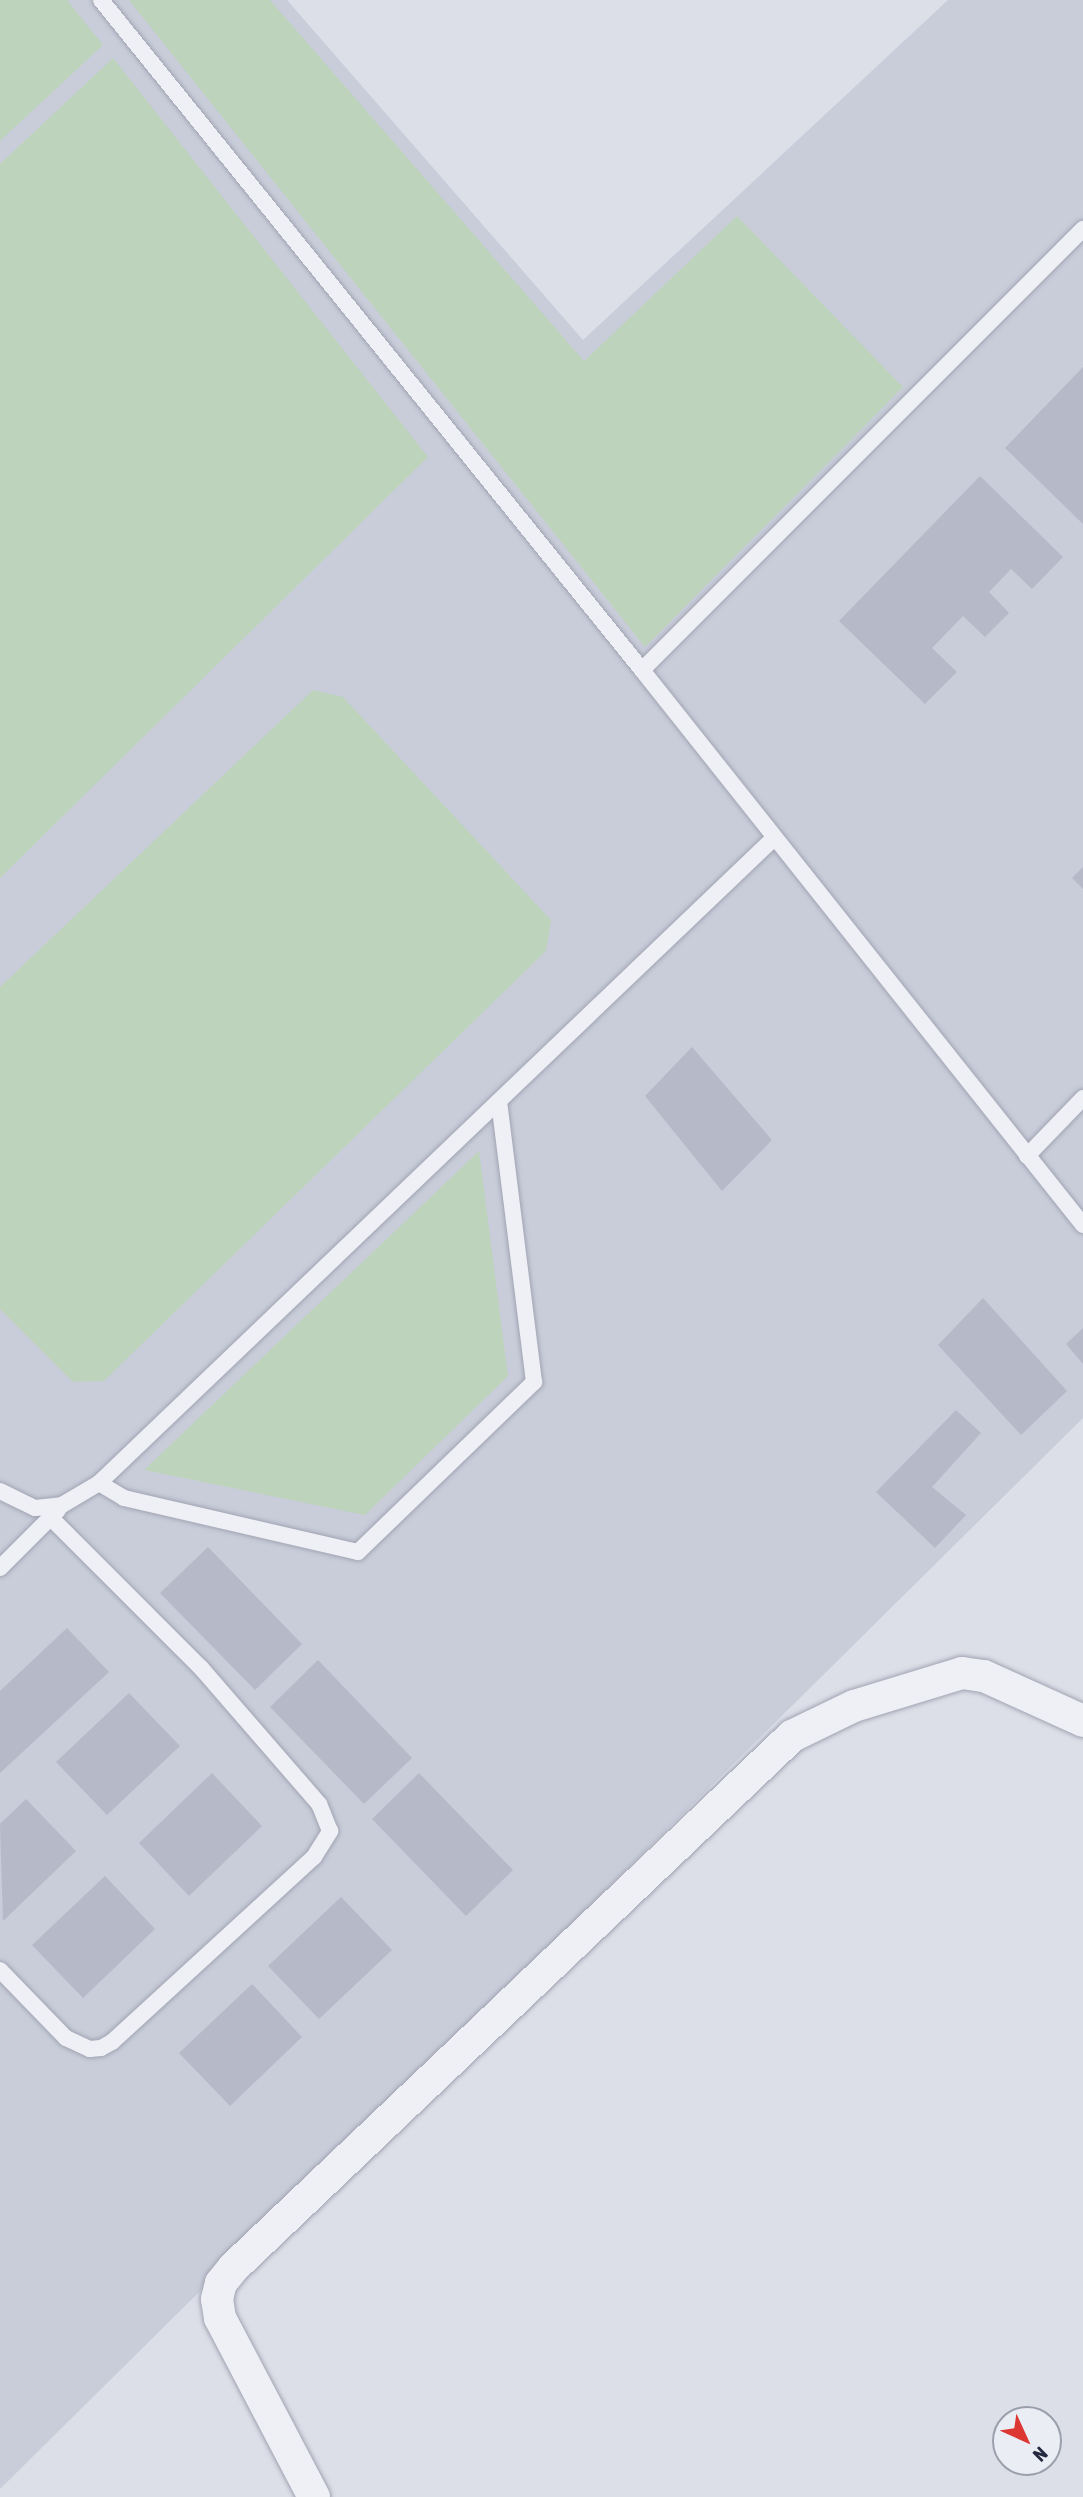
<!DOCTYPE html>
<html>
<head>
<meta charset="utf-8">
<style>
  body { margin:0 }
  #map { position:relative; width:1083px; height:2497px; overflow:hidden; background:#dcdee8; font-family:"Asap Condensed",sans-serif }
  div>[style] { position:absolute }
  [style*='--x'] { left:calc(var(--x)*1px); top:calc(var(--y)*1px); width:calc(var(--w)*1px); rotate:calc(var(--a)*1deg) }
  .built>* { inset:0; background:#c9cdda }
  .green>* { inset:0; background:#bdd3bc }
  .building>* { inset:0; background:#b5b9c8 }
  .roads { filter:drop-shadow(0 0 2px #a1a4b2) drop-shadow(0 0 2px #a1a4b2) }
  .service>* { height:16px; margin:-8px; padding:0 8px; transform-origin:8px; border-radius:8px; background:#eff0f6 }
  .minor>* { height:32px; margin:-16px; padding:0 16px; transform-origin:16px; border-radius:16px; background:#eff0f6 }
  span { translate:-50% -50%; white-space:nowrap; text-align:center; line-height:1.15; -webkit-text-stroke:5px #ebedf5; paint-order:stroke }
  .north { position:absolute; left:992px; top:2406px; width:70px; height:70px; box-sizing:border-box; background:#ebedf5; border:2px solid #9b9fac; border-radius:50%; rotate:135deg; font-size:19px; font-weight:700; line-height:28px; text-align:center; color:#24293f }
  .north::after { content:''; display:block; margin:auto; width:24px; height:32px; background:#dc3732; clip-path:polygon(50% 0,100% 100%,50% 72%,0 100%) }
</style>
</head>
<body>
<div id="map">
  <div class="built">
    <div style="clip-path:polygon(0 0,287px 0,583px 340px,948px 0,1083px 0,1083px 1418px,0 2489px)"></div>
  </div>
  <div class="green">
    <div style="clip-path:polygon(0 0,67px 0,103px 45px,0 141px)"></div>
    <div style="clip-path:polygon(129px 0,270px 0,584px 361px,737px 216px,903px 387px,645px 647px)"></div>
    <div style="clip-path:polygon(113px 58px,428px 457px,0 878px,0 164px)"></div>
    <div style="clip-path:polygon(313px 690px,343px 697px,551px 920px,546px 951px,104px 1381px,73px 1382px,0 1309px,0 987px)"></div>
    <div style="clip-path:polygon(479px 1151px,508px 1376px,365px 1515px,144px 1470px)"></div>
  </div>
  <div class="building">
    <div style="clip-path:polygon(1083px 367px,1083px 524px,1005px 448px)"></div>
    <div style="clip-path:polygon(980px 476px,1063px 557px,1032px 589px,1011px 569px,989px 592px,1009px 613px,985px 637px,963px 616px,932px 648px,957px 672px,925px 704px,839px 621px)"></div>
    <div style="clip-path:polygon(1083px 867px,1083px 889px,1072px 878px)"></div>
    <div style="clip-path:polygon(692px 1047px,772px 1140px,722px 1191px,645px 1096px)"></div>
    <div style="clip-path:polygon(983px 1298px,1067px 1391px,1021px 1435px,938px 1345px)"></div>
    <div style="clip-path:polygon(1083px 1328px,1083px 1364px,1066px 1344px)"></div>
    <div style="clip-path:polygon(956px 1410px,981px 1433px,932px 1487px,966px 1515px,935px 1548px,876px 1492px)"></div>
    <div style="clip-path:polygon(208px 1547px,302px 1644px,255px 1690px,160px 1593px)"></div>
    <div style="clip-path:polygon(67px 1628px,109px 1672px,0 1773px,0 1691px)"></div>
    <div style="clip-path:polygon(318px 1660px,412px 1758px,364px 1804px,270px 1707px)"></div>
    <div style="clip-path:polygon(129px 1693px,180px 1746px,107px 1815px,56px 1762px)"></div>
    <div style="clip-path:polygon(212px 1773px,262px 1826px,189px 1896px,139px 1843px)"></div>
    <div style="clip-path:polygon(419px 1773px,513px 1870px,466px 1916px,372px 1819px)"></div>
    <div style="clip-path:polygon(26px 1799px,76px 1851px,3px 1921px,0 1824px)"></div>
    <div style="clip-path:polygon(105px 1876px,155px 1929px,83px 1998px,32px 1945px)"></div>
    <div style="clip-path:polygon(341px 1897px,392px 1950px,319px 2019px,268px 1966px)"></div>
    <div style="clip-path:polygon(252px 1984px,302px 2037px,230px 2106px,179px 2053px)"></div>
  </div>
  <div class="roads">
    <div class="service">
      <div style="--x:101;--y:0;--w:861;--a:51.08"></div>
      <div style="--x:642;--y:670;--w:709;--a:51.53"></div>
      <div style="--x:642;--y:670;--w:624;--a:-45"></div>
      <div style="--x:1027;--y:1156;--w:81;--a:-46"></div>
      <div style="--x:99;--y:1483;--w:29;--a:31"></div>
      <div style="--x:124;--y:1498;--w:240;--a:13"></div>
      <div style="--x:358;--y:1552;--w:245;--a:-44"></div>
      <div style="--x:534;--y:1382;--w:283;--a:-97.1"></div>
      <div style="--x:0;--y:1491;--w:39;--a:26"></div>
      <div style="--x:35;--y:1508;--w:27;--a:-6"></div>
      <div style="--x:62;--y:1505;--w:43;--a:-30.7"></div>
      <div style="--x:99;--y:1483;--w:932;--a:-43.7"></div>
      <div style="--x:0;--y:1568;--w:82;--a:-45"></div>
      <div style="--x:0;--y:1970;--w:95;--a:45.9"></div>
      <div style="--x:66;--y:2038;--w:26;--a:25"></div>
      <div style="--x:90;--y:2049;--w:11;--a:-5"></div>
      <div style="--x:101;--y:2048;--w:13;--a:-29"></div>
      <div style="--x:112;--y:2042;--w:274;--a:-42.5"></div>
      <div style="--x:314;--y:1857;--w:31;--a:-58"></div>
      <div style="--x:330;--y:1831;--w:29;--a:-112"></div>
      <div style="--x:319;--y:1804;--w:180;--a:-130.9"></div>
      <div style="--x:201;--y:1668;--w:214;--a:-135"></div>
    </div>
    <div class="minor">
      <div style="--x:314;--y:2497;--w:202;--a:-117.7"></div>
      <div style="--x:220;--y:2318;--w:19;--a:-99"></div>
      <div style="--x:217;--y:2299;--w:16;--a:-76"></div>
      <div style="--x:221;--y:2283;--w:19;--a:-51"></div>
      <div style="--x:233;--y:2268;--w:772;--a:-43.58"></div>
      <div style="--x:792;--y:1736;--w:69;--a:-25.8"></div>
      <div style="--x:854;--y:1706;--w:113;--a:-17"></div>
      <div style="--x:962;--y:1673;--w:22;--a:8"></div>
      <div style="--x:984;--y:1676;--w:109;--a:24.4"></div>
    </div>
  </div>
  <div class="north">N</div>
</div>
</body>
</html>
